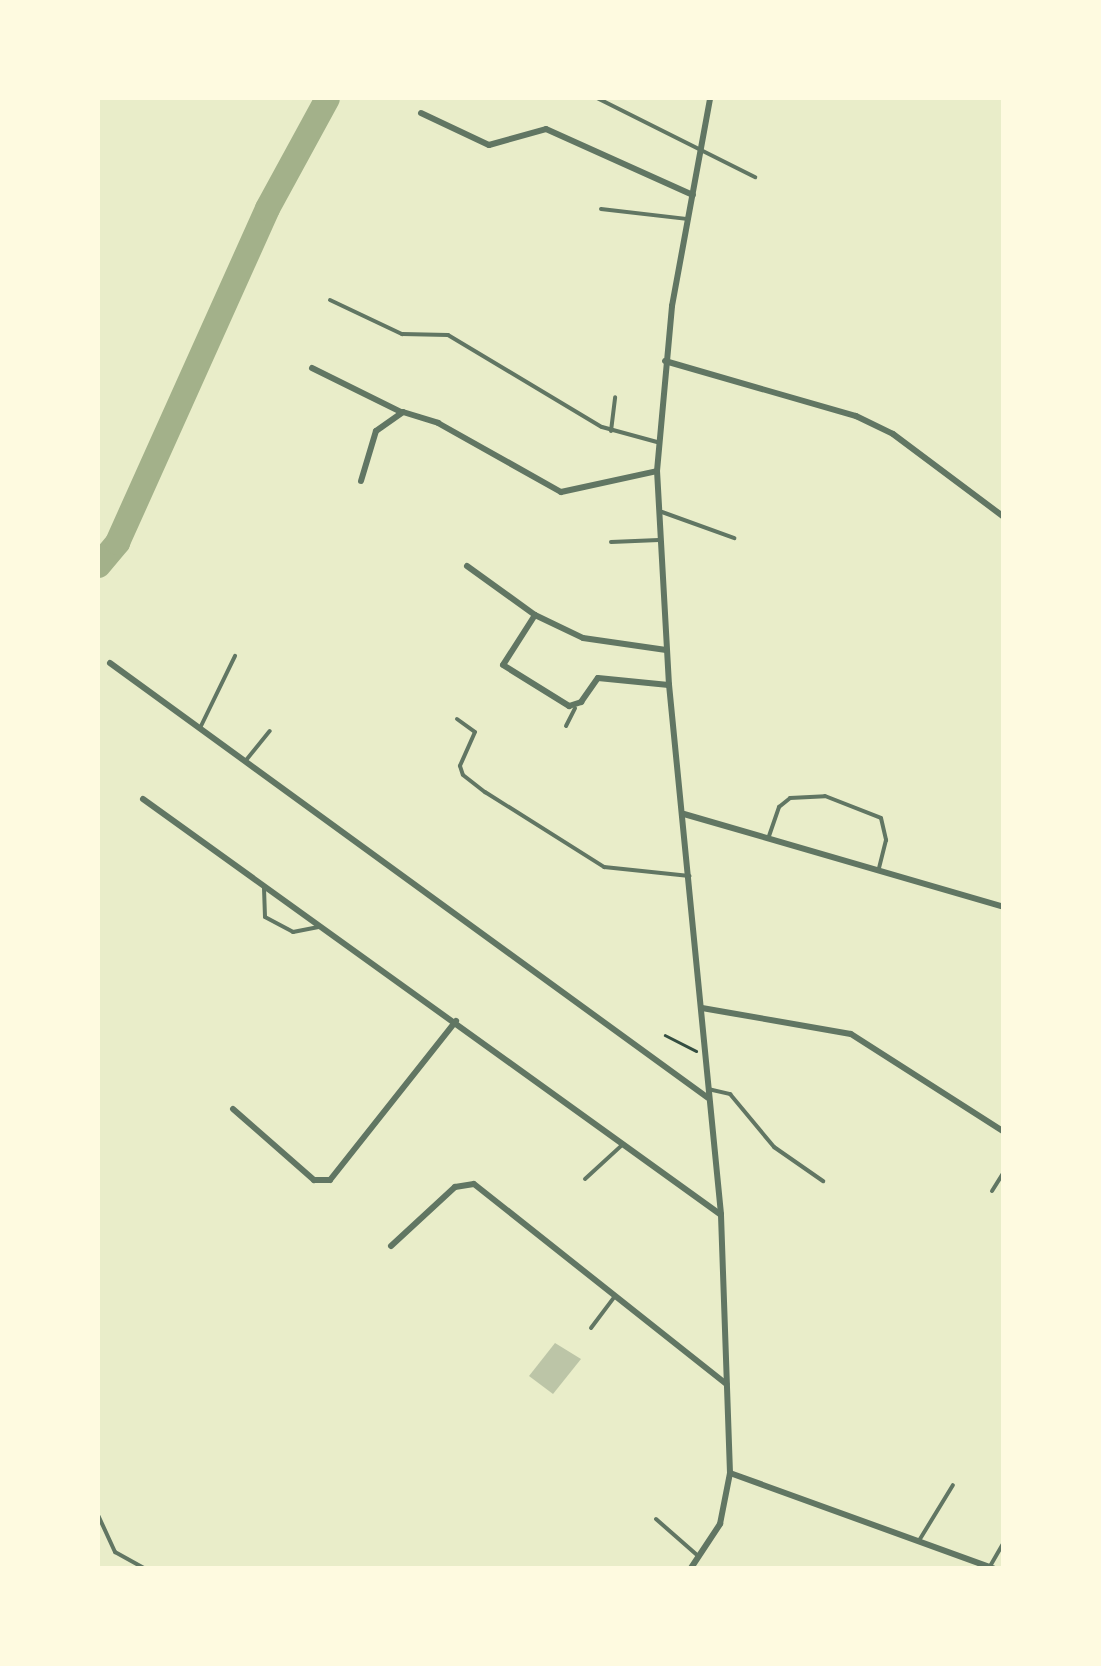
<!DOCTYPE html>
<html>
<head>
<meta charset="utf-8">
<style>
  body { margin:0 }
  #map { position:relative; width:1101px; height:1666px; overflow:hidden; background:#e9edc9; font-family:"Fira Sans",sans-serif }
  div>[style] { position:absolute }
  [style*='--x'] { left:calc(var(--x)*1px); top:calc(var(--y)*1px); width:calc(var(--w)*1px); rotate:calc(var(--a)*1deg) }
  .river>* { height:25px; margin:-12.5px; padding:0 12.5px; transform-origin:12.5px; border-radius:12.5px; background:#a3b18a }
  .building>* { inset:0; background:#bcc5a7 }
  .path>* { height:2.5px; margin:-1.25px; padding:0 1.25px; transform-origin:1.25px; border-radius:1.25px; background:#344e41 }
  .service>* { height:4px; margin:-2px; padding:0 2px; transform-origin:2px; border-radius:2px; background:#617663 }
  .minor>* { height:6px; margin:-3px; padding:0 3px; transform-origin:3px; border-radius:3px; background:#617663 }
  span { translate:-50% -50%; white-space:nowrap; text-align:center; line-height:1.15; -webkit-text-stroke:10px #fefae0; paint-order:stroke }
  .frame { position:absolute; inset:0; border:100px solid #fefae0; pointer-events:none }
</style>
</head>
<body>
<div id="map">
  <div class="river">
    <div style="--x:98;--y:565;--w:30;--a:-50"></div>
    <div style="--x:117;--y:542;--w:366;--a:-65.8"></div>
    <div style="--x:267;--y:208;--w:125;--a:-61.4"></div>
  </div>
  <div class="building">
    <div style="clip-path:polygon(555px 1343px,581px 1359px,553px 1394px,529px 1376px)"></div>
  </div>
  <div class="path">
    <div style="--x:665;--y:1035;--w:35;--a:27"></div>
  </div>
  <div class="service">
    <div style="--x:597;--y:98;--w:177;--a:26.6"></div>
    <div style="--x:601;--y:209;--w:88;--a:6.6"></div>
    <div style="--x:330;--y:300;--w:80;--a:25.3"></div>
    <div style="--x:402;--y:334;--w:46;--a:1.2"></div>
    <div style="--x:448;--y:335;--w:179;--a:30.9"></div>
    <div style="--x:602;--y:427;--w:57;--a:15.3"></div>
    <div style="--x:611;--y:431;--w:34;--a:-83"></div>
    <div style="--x:662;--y:512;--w:77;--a:19.9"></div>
    <div style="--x:611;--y:542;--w:48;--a:-2.4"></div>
    <div style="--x:457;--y:719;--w:22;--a:36"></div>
    <div style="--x:475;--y:732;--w:37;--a:114"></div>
    <div style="--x:460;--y:766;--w:9;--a:72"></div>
    <div style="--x:463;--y:775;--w:28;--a:38"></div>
    <div style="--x:485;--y:792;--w:141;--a:32.2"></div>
    <div style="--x:604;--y:867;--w:86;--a:6"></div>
    <div style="--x:201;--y:726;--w:78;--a:-64.1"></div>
    <div style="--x:566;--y:726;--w:20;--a:-63"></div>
    <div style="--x:247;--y:759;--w:36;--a:-51"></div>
    <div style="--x:768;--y:839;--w:34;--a:-71"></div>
    <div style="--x:779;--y:807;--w:14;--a:-39"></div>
    <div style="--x:790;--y:798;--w:35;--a:-3"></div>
    <div style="--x:825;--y:796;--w:60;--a:21.4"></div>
    <div style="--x:881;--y:818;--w:23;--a:77"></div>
    <div style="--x:886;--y:840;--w:29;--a:104"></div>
    <div style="--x:264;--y:888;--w:29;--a:88"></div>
    <div style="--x:265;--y:917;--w:32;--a:28"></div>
    <div style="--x:293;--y:932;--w:26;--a:-11"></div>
    <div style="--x:708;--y:1089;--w:23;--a:13"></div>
    <div style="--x:730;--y:1094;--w:69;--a:50.3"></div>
    <div style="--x:774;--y:1147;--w:60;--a:34.8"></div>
    <div style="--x:585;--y:1179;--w:49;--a:-42.5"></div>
    <div style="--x:992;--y:1191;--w:22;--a:-58"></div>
    <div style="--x:591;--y:1328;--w:38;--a:-53"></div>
    <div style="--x:98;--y:1515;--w:41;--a:65.3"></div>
    <div style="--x:115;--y:1552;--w:33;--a:29"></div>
    <div style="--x:656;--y:1519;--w:55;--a:41.3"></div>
    <div style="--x:920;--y:1539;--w:63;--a:-58.6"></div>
    <div style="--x:989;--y:1568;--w:30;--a:-60"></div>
  </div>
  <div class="minor">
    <div style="--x:421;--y:113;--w:75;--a:25.2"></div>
    <div style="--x:489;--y:145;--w:59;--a:-15.7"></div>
    <div style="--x:546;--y:129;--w:161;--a:24.2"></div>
    <div style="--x:665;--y:361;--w:199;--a:16.1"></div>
    <div style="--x:856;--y:416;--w:41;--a:25.9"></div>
    <div style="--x:893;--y:434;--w:139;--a:36.8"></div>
    <div style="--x:312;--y:368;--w:99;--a:26.3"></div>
    <div style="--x:361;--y:481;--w:52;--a:-73.3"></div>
    <div style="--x:376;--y:431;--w:33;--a:-35"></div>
    <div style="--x:403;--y:412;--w:37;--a:17"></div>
    <div style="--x:438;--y:423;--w:141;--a:29.3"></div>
    <div style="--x:561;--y:492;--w:98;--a:-12.3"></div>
    <div style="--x:467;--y:566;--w:84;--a:35.8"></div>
    <div style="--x:535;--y:615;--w:53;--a:25.6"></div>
    <div style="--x:583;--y:638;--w:84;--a:8.2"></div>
    <div style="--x:535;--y:615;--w:59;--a:122.6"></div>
    <div style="--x:503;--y:665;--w:78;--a:31.8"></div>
    <div style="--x:569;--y:706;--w:13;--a:-18"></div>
    <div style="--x:581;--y:702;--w:29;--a:-55"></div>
    <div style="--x:598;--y:678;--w:71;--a:5.6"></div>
    <div style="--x:110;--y:663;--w:739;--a:36.03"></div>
    <div style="--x:143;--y:799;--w:711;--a:35.73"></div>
    <div style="--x:684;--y:814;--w:333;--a:16.2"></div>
    <div style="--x:702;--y:1008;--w:151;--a:9.9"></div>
    <div style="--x:851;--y:1034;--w:182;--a:32.6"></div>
    <div style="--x:233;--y:1109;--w:108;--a:41.2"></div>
    <div style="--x:314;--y:1180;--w:16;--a:0"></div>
    <div style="--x:330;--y:1180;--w:203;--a:-51.6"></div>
    <div style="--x:391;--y:1246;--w:87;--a:-42.7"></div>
    <div style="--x:455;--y:1187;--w:19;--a:-9"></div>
    <div style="--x:474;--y:1184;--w:322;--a:38.4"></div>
    <div style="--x:730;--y:1473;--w:280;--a:19.9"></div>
    <div style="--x:691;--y:1568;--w:53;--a:-56.6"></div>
    <div style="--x:720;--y:1524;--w:52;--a:-78.9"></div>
    <div style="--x:730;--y:1473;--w:259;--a:-92"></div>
    <div style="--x:721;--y:1214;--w:532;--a:-95.61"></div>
    <div style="--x:669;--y:685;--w:214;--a:-93.2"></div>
    <div style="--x:657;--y:471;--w:166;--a:-84.8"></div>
    <div style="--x:672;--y:306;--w:211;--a:-79.6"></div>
  </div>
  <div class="frame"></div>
</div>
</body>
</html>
